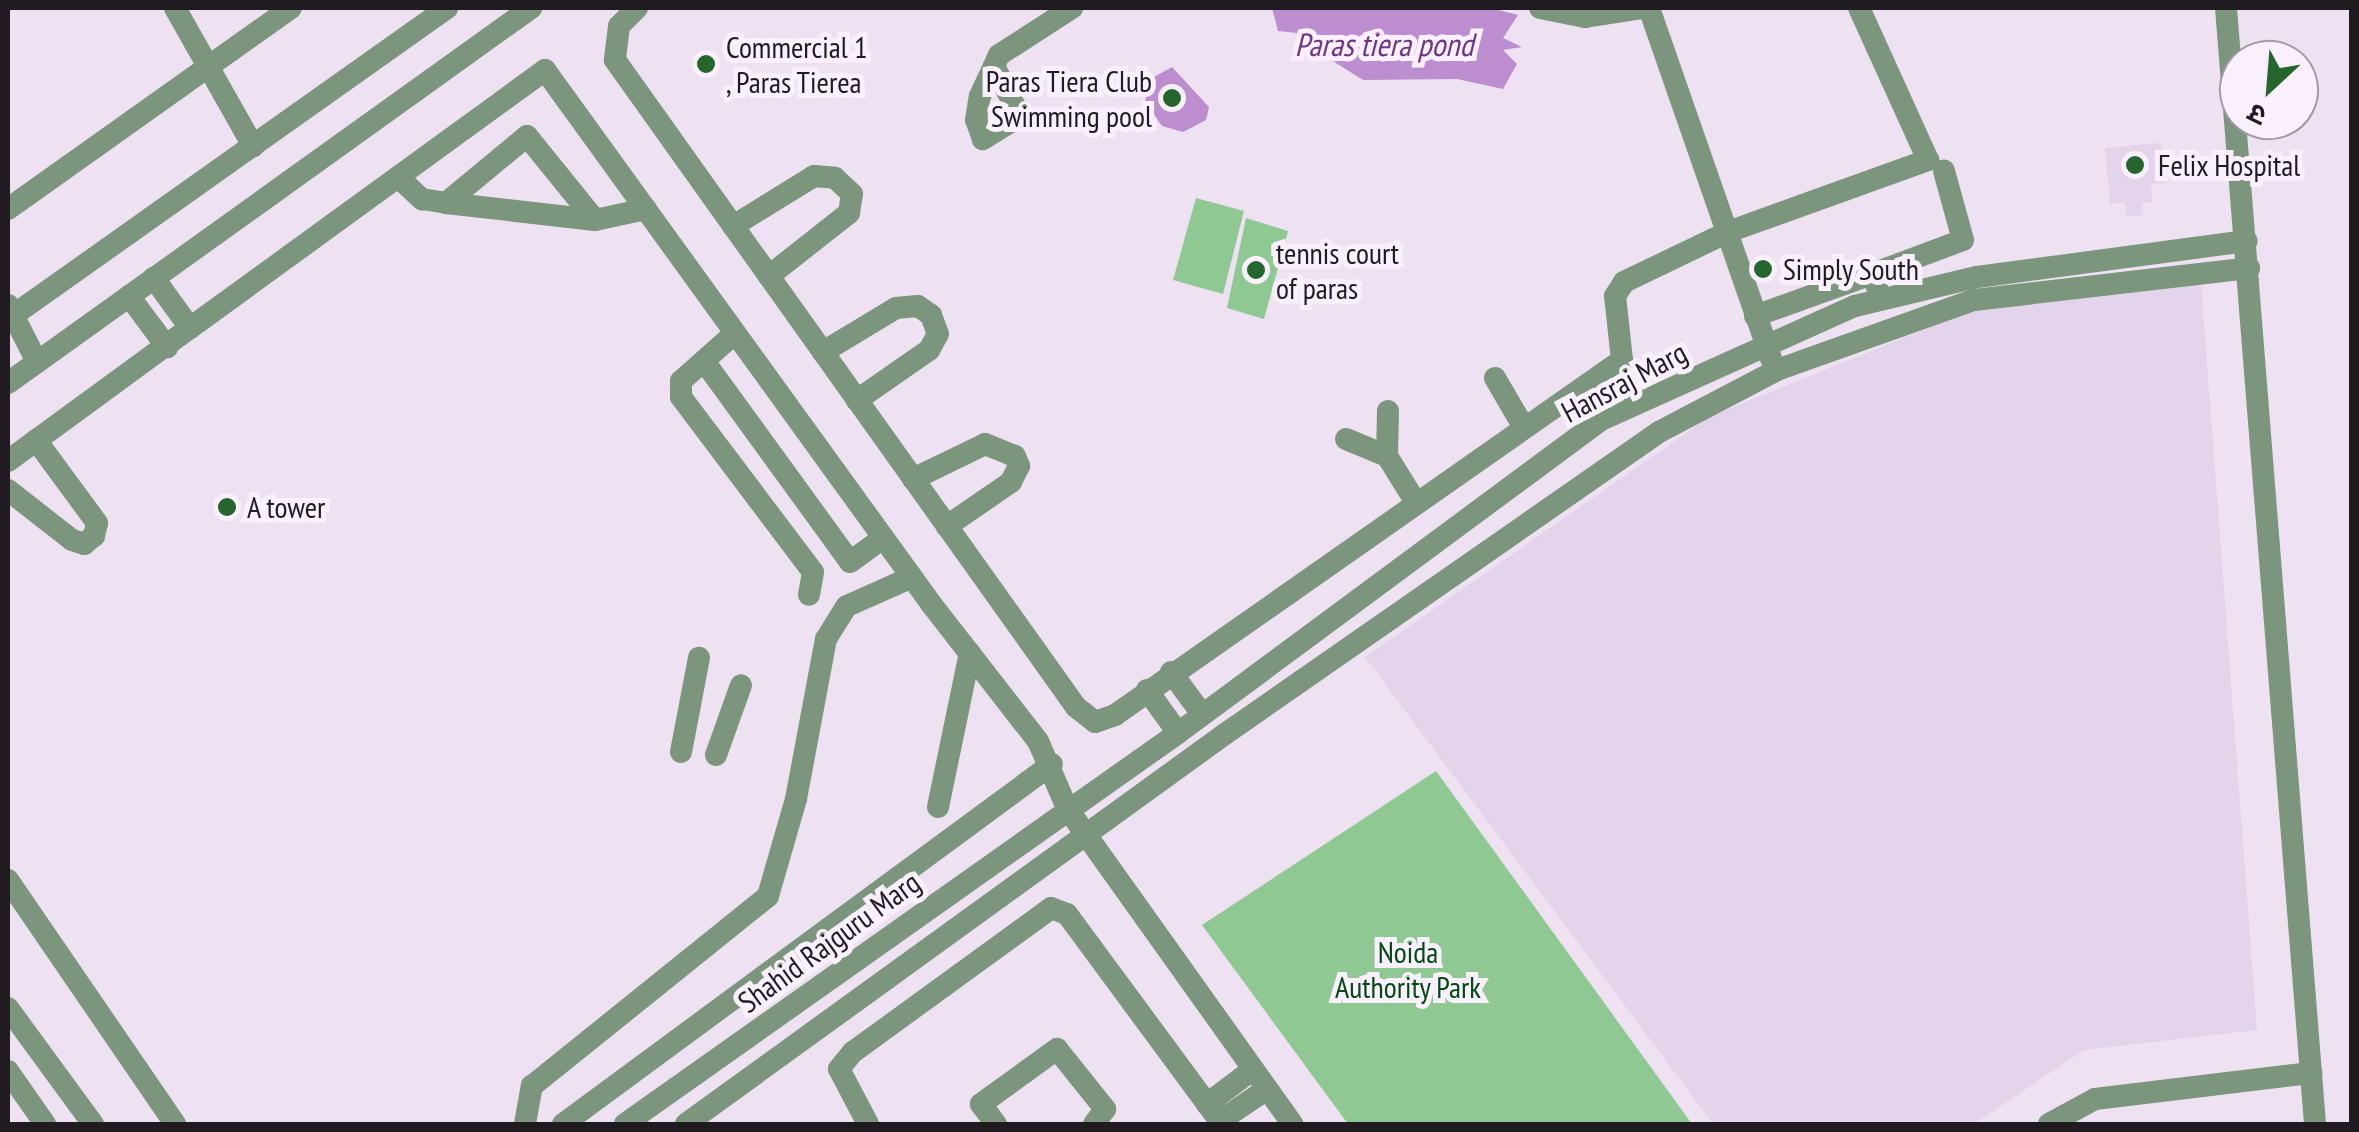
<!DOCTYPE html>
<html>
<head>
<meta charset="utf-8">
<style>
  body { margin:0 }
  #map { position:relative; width:2359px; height:1132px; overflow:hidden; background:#ede1f2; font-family:"PT Sans Narrow","Noto Sans Devanagari",sans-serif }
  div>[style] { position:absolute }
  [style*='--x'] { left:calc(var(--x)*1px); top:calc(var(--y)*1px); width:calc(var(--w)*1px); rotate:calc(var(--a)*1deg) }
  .built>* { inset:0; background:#e4d4eb }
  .green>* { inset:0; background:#8fc893 }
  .water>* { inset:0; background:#bc8ecf }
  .minor>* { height:22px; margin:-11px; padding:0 11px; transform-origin:11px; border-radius:11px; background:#7c967e }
  .dots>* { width:28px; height:28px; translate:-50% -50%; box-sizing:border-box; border:5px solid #f9effd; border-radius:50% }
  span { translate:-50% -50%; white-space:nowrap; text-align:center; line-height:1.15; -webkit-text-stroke:10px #f9effd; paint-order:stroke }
  .poi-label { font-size:30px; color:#1f1b21 }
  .left { translate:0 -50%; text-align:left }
  .right { translate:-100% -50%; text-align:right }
  .street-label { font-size:30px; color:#1f1b21 }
  .park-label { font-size:30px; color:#004913 }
  .water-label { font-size:32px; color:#6e3684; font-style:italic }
  .frame { position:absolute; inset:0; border:10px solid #1f1b21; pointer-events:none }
  .north { position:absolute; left:2219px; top:40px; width:100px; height:100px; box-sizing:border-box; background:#f9effd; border:2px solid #a29aa5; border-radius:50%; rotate:206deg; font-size:28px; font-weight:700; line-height:40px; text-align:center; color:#1f1b21 }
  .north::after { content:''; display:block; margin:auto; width:35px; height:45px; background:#25652e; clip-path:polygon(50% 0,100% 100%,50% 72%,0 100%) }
</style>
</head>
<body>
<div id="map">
  <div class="built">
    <div style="clip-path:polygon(2161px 143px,2165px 183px,2151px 184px,2152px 202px,2142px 203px,2143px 215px,2127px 217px,2125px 203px,2110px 204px,2105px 148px)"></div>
    <div style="clip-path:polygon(2201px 283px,2257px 1030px,2084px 1050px,1974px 1124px,1713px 1124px,1365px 657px,1709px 417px,1992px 302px)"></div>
  </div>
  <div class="green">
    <div style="clip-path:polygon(1196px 198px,1244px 211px,1223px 294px,1173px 280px)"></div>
    <div style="clip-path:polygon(1246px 218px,1288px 231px,1264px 319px,1227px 308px)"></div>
    <div style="clip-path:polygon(1436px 771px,1692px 1124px,1348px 1124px,1202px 925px)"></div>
  </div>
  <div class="water">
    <div style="clip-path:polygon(1272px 8px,1491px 8px,1518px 15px,1503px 38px,1522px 47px,1503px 50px,1517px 64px,1503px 89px,1457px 79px,1363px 80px,1312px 48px,1307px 34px,1278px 31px)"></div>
    <div style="clip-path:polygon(1172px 67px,1209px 107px,1206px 120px,1183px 132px,1162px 126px,1145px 101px,1152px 78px)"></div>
  </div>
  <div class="minor">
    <div style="--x:175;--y:8;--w:159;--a:60.5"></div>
    <div style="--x:637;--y:8;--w:25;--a:135"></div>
    <div style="--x:619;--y:26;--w:34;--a:97"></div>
    <div style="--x:615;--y:60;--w:794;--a:54.53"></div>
    <div style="--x:1076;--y:707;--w:24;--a:38"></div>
    <div style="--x:1095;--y:722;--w:21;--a:-19"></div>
    <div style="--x:1115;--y:715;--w:619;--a:-35"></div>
    <div style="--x:1622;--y:360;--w:64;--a:-96.2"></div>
    <div style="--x:1615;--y:296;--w:17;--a:-57"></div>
    <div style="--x:1624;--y:282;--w:115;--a:-25.7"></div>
    <div style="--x:1728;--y:232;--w:213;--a:-19.8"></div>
    <div style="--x:1928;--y:160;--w:167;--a:-114.4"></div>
    <div style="--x:1540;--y:8;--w:46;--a:11.3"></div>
    <div style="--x:1585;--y:17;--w:59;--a:-8.8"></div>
    <div style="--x:1649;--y:8;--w:371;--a:70.8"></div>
    <div style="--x:2226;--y:8;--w:1120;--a:85.44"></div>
    <div style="--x:994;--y:66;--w:56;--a:62.5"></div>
    <div style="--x:1020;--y:116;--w:44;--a:148.1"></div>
    <div style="--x:983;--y:139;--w:20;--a:-110"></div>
    <div style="--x:976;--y:120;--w:24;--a:-81"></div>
    <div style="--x:980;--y:96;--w:33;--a:-65"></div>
    <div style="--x:994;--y:66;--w:12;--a:-66"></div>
    <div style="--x:999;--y:55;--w:87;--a:-32.8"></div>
    <div style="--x:398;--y:177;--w:33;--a:43"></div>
    <div style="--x:422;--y:199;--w:24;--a:9"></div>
    <div style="--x:446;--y:203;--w:150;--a:6.5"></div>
    <div style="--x:595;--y:220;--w:52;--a:-12.2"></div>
    <div style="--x:446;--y:203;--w:105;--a:-39.6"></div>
    <div style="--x:527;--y:136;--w:108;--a:51"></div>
    <div style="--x:8;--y:209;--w:347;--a:-35.4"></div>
    <div style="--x:733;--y:226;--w:95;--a:-31.7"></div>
    <div style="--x:814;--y:176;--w:21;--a:5"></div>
    <div style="--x:835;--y:178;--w:23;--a:43"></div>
    <div style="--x:852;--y:194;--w:19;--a:99"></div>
    <div style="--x:849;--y:213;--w:102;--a:141.8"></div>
    <div style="--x:1872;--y:274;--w:97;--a:-20.5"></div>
    <div style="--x:1963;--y:240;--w:72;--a:-105.4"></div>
    <div style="--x:129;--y:296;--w:64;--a:53.3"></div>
    <div style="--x:8;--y:305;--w:64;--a:63"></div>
    <div style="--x:1755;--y:316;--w:124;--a:-19.7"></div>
    <div style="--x:1872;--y:274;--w:14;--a:69"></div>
    <div style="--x:8;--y:319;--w:538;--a:-35.31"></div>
    <div style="--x:190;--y:328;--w:439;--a:-36"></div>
    <div style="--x:545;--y:70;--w:660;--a:54.12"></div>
    <div style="--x:932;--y:605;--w:172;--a:52.1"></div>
    <div style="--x:1038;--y:741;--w:73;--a:66.6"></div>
    <div style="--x:1067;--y:808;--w:388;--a:54.5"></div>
    <div style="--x:734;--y:334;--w:71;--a:138.4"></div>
    <div style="--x:681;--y:381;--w:16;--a:90"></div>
    <div style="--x:681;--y:397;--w:219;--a:53"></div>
    <div style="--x:813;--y:572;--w:23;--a:100"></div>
    <div style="--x:823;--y:352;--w:85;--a:-31.1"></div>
    <div style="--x:896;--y:308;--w:22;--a:-5"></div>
    <div style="--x:918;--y:306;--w:16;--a:35"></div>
    <div style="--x:931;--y:315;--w:20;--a:70"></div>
    <div style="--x:938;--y:334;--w:18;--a:119"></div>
    <div style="--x:929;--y:350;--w:88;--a:145.2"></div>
    <div style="--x:704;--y:361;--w:248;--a:54"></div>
    <div style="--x:850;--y:562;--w:41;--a:-36"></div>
    <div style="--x:1495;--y:378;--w:56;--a:59.7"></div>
    <div style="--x:8;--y:383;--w:644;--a:-35.64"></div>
    <div style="--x:1388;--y:411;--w:45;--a:91.3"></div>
    <div style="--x:1387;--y:456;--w:53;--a:58.1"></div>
    <div style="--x:1346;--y:439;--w:44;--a:22.5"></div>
    <div style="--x:8;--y:461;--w:225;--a:-36.2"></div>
    <div style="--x:190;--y:328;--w:62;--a:-125.8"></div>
    <div style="--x:913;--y:479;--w:80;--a:-25.9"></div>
    <div style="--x:985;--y:444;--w:32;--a:22"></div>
    <div style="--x:1015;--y:456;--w:11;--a:68"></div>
    <div style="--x:1019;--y:466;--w:18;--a:117"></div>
    <div style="--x:1011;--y:482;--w:78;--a:145.5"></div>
    <div style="--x:8;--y:490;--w:81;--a:38"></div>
    <div style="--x:72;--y:540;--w:13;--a:18"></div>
    <div style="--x:84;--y:544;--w:13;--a:-39"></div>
    <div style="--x:94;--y:536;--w:13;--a:-77"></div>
    <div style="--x:97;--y:523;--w:103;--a:-126.3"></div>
    <div style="--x:1171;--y:672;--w:52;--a:53.6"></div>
    <div style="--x:1147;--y:690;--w:53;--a:54.2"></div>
    <div style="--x:681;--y:752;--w:96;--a:-79.2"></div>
    <div style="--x:716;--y:755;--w:74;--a:-70.3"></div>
    <div style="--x:938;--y:807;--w:157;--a:-78.3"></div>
    <div style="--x:8;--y:880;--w:296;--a:55.6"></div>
    <div style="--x:8;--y:1008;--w:144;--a:53.8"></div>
    <div style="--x:8;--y:1071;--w:65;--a:55.1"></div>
    <div style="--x:1207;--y:1104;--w:56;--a:-37.1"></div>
    <div style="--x:1220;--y:1121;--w:57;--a:-34.2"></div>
    <div style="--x:525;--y:1124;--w:39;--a:-80"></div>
    <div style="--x:532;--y:1086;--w:303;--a:-38.8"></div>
    <div style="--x:768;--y:896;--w:101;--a:-73.9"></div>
    <div style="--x:796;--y:799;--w:163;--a:-79.4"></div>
    <div style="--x:826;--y:639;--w:39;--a:-58"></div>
    <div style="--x:847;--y:606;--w:71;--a:-24"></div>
    <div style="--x:563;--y:1124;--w:607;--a:-36.36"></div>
    <div style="--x:625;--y:1124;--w:677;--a:-35.26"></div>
    <div style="--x:1178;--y:733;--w:526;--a:-36.5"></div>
    <div style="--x:1601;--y:420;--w:278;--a:-24.2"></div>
    <div style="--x:1855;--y:306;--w:125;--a:-13.4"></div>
    <div style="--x:1977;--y:277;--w:272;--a:-7.6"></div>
    <div style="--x:686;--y:1124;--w:665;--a:-35.89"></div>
    <div style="--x:1225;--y:734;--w:529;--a:-34.83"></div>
    <div style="--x:1659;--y:432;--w:133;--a:-27.7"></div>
    <div style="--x:1777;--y:370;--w:209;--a:-19.6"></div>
    <div style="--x:1974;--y:300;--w:277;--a:-6.6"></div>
    <div style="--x:868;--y:1124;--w:62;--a:-117.8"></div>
    <div style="--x:839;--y:1069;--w:22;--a:-51"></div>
    <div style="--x:853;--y:1052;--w:245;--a:-36"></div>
    <div style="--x:1051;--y:908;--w:17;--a:21"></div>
    <div style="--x:1067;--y:914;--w:261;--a:53.6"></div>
    <div style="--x:996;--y:1124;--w:25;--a:-127"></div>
    <div style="--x:981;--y:1104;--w:94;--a:-35.9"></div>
    <div style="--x:1057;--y:1049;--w:77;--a:51.3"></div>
    <div style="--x:1105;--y:1109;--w:19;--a:126"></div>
    <div style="--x:2049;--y:1124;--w:52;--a:-28.5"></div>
    <div style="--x:2095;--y:1099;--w:218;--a:-6.9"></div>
  </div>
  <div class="dots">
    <div style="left:706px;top:64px;background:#25652e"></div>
    <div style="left:1172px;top:98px;background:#25652e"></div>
    <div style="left:2135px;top:165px;background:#25652e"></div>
    <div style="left:1763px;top:269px;background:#25652e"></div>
    <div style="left:1256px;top:270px;background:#25652e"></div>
    <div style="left:227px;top:507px;background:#25652e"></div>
  </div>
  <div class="poi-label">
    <span class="left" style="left:726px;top:64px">Commercial 1<br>, Paras Tierea</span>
    <span class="right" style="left:1152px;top:98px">Paras Tiera Club<br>Swimming pool</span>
    <span class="left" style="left:2158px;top:165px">Felix Hospital</span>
    <span class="left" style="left:1276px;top:270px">tennis court<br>of paras</span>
    <span class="left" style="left:1783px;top:269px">Simply South</span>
    <span class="left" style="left:247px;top:507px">A tower</span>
  </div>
  <div class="street-label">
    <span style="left:1624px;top:382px;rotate:-28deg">Hansraj Marg</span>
    <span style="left:829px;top:942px;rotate:-36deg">Shahid Rajguru Marg</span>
  </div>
  <div class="park-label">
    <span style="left:1408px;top:969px">Noida<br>Authority Park</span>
  </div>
  <div class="water-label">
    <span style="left:1384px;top:44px">Paras tiera pond</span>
  </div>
  <div class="frame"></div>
  <div class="north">उ</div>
</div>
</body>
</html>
